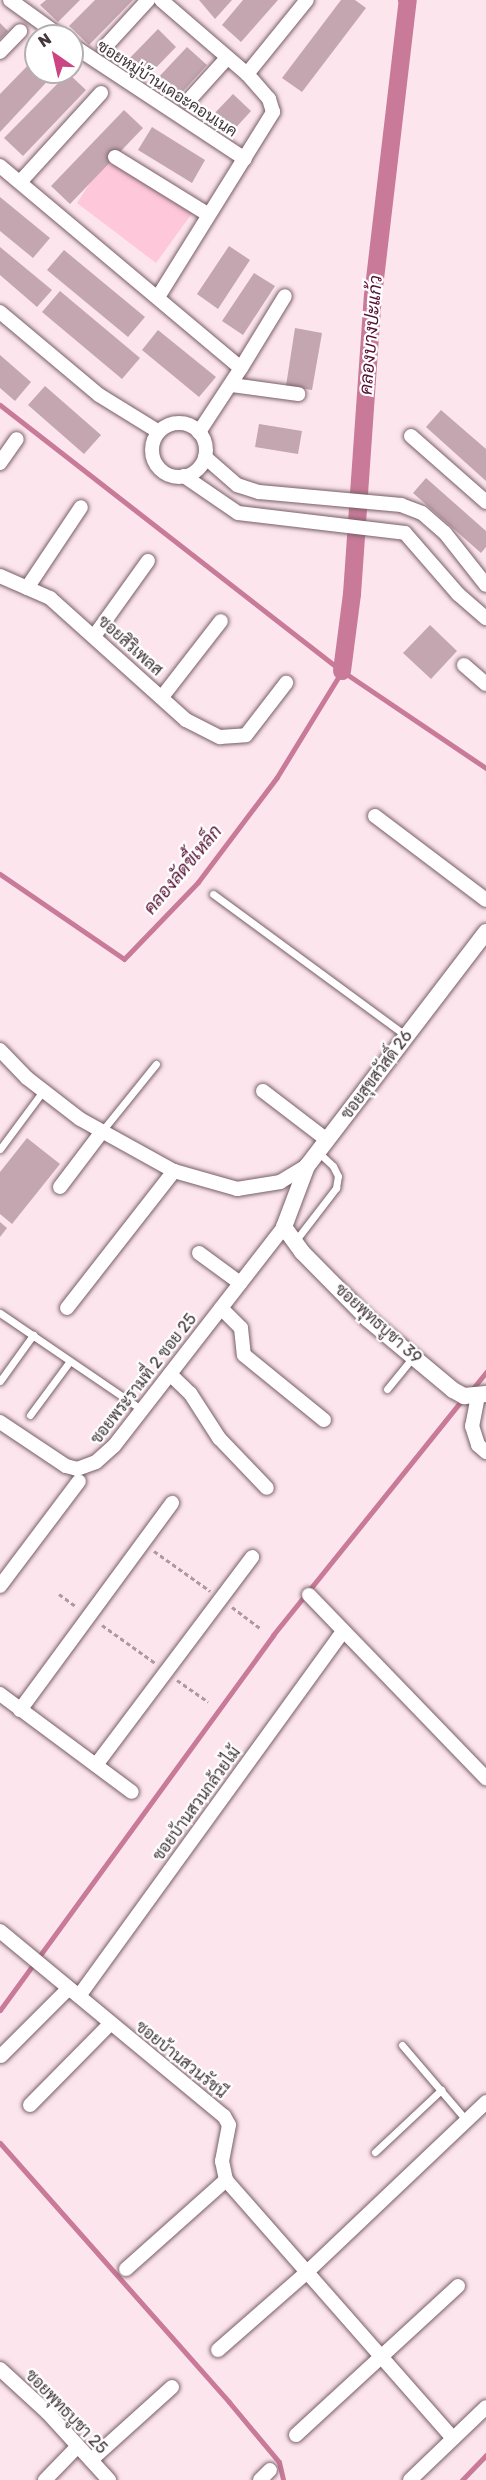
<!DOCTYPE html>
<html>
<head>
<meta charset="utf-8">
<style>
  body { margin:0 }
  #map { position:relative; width:486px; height:2480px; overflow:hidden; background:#fde5ed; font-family:Rubik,Sarabun,sans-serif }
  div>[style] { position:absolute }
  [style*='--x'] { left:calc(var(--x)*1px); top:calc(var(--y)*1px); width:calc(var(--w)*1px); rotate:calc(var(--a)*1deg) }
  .green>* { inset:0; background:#fec7da }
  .stream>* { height:5px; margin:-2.5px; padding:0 2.5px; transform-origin:2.5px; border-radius:2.5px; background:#c87a98 }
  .canal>* { height:18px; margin:-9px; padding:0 9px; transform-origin:9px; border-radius:9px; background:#c87a98 }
  .building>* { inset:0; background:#c3a6b0 }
  .path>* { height:3px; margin-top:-1.5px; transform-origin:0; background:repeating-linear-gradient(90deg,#ad9aa0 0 4.5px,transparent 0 7.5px) }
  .roads { filter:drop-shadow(0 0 2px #775e66) drop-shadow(0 0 2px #775e66) }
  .service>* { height:7px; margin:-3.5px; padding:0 3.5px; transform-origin:3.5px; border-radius:3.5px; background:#fff }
  .minor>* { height:14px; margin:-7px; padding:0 7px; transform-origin:7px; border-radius:7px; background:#fff }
  .minor>.ring { margin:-7px; padding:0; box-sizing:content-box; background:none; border:14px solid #fff; border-radius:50% }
  .tertiary>* { height:16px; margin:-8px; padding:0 8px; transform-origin:8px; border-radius:8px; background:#fff }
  span { translate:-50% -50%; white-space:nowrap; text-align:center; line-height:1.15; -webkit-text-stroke:4.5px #fff; paint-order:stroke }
  .street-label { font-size:16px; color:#43373b }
  .water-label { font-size:18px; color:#550f31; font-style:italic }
  .north { position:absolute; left:24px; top:24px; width:60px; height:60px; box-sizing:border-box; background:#fff; border:2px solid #b4afb1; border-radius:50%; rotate:326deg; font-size:16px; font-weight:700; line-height:24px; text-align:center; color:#43373b }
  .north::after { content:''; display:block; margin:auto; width:21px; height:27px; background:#cc4482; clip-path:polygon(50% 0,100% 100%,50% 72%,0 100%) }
</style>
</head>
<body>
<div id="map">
  <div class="green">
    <div style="clip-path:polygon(105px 160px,193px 212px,156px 263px,77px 203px)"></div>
  </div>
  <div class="stream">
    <div style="--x:400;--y:0;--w:9;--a:36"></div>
    <div style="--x:0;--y:405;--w:433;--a:37.9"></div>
    <div style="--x:342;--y:671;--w:174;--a:34"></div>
    <div style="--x:0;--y:874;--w:150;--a:34.4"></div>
    <div style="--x:124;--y:959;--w:107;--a:-46.1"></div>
    <div style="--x:198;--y:882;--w:131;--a:-53"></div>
    <div style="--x:277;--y:777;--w:124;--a:-58.5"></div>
    <div style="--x:470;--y:1392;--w:26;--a:-51"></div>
    <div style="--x:0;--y:2010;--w:464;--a:-53.9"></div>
    <div style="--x:273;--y:1635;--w:303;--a:-51.2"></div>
    <div style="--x:0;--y:2143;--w:346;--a:48.5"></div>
    <div style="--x:229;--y:2402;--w:78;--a:50.2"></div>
    <div style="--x:279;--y:2462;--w:18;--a:77"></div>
    <div style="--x:462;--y:2480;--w:35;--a:-46"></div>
  </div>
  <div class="canal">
    <div style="--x:342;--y:671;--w:78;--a:-82.6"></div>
    <div style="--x:352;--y:594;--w:299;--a:-86"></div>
    <div style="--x:373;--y:296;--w:298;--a:-83.3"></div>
  </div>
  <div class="building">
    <div style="clip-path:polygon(46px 0,80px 0,58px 22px,40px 5px)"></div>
    <div style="clip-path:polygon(95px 0,133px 0,89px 45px,69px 26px)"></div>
    <div style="clip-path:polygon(199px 0,232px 0,215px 19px)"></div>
    <div style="clip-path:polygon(243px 0,278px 0,241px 42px,222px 25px)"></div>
    <div style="clip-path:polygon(341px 0,355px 0,366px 8px,302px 92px,282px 78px)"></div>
    <div style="clip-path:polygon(0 23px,8px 31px,0 39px)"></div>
    <div style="clip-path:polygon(158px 29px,176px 47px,144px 80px,125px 63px)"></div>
    <div style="clip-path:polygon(187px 47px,207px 65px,175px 100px,155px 81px)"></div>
    <div style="clip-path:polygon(36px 57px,36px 72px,56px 72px,0 132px,0 94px)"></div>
    <div style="clip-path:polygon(68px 73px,86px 90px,23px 156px,4px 138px)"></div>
    <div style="clip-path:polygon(233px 94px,251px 111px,230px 134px,211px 117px)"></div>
    <div style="clip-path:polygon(124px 110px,143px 128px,70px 204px,51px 186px)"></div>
    <div style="clip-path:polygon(152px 127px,205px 160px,192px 183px,138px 150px)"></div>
    <div style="clip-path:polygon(0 197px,50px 238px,33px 258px,0 231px)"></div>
    <div style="clip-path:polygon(229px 246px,250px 260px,218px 309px,197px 294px)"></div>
    <div style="clip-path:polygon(0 247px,52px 290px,37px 307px,0 275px)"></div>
    <div style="clip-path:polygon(64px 250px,145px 317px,128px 337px,47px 270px)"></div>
    <div style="clip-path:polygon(254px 273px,275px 286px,243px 335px,222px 321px)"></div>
    <div style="clip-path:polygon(60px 291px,140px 358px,122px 379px,42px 312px)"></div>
    <div style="clip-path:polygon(295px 328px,322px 333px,312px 390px,286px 386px)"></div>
    <div style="clip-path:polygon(158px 330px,216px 377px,199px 397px,142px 350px)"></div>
    <div style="clip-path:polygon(0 355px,31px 382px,15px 401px,0 388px)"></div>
    <div style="clip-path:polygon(45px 386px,101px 435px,84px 454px,28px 405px)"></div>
    <div style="clip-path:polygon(441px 410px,486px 449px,486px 481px,426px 427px)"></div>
    <div style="clip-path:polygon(259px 424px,302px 431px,298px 454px,255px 447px)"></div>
    <div style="clip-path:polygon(426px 478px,486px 531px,486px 547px,481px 553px,413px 493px)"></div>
    <div style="clip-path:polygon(430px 625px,457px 651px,431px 679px,403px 653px)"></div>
    <div style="clip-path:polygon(27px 1138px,60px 1164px,12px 1224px,0 1214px,0 1172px)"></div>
    <div style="clip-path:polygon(0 1222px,7px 1228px,0 1237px)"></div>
  </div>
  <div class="path">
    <div style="--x:154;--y:1551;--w:69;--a:35.5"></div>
    <div style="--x:59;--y:1594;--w:22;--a:36"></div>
    <div style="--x:232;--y:1607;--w:35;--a:37"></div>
    <div style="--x:102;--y:1625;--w:65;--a:35.6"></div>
    <div style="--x:177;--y:1680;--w:38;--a:35"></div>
  </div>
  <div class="roads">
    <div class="service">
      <div style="--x:213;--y:894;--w:240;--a:36.3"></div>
      <div style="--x:102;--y:1131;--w:86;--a:-51.1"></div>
      <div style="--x:0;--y:1149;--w:72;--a:-53.4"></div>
      <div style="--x:296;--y:1240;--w:66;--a:-52.4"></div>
      <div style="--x:336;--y:1188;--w:12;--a:-81"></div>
      <div style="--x:338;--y:1176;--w:11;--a:-117"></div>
      <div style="--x:333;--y:1166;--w:22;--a:-137"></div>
      <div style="--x:0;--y:1313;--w:172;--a:34.3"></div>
      <div style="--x:0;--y:1381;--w:57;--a:-54.3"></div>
      <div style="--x:387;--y:1389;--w:41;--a:-50.9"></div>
      <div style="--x:30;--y:1415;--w:67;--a:-53.5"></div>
      <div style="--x:402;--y:2045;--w:99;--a:49.5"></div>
      <div style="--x:375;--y:2152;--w:91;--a:-43.2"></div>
    </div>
    <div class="minor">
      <div style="--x:10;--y:0;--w:62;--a:35.8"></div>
      <div style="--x:72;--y:45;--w:207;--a:33.4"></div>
      <div style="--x:105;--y:47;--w:64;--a:-47.5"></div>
      <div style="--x:0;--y:52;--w:29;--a:-46"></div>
      <div style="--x:247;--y:74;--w:95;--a:-51"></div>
      <div style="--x:189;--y:100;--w:57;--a:-47.9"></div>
      <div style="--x:115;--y:157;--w:110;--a:31.7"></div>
      <div style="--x:0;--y:166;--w:314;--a:40"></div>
      <div style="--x:241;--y:368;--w:77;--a:123.3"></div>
      <div style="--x:21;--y:181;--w:119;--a:-47.7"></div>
      <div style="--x:158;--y:297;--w:218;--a:-58.1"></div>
      <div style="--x:273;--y:112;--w:14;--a:-107"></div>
      <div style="--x:269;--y:99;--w:33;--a:-131"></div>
      <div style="--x:247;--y:74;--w:113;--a:-139.3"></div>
      <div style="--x:0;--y:312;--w:129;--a:40"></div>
      <div style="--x:99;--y:395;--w:70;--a:31.7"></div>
      <div style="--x:241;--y:368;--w:84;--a:-58.6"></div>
      <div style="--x:232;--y:385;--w:67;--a:7.8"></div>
      <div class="ring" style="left:152px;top:423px;width:40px;height:40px"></div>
      <div style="--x:411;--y:436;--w:100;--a:41.3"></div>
      <div style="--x:205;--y:457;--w:43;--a:41.2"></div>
      <div style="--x:237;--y:485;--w:23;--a:18"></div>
      <div style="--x:259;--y:492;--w:143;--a:5.2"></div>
      <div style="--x:401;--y:505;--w:22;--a:21"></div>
      <div style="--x:422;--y:513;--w:30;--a:41"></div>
      <div style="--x:445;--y:533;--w:66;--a:51.7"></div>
      <div style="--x:0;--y:463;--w:29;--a:-55"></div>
      <div style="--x:184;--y:476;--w:65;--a:34.4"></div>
      <div style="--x:238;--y:513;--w:168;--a:6.8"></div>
      <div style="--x:405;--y:533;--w:81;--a:49"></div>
      <div style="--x:458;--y:594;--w:37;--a:41"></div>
      <div style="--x:0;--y:576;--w:55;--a:23.7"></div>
      <div style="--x:50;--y:598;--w:183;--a:41.9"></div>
      <div style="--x:186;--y:720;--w:38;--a:27"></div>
      <div style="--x:220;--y:737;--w:26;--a:-4"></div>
      <div style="--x:246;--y:735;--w:66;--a:-52.4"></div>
      <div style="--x:27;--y:588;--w:97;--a:-56.3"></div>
      <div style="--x:95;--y:635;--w:91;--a:-54.4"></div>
      <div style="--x:464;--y:665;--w:29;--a:41"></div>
      <div style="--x:162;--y:697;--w:96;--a:-52.2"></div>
      <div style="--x:375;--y:816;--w:139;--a:37.1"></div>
      <div style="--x:0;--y:1050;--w:39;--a:46"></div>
      <div style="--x:27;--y:1078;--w:67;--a:37.7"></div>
      <div style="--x:80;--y:1119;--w:107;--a:29"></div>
      <div style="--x:174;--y:1171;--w:66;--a:15.9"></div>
      <div style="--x:237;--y:1189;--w:44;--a:-9.2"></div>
      <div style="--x:280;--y:1182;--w:31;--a:-31"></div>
      <div style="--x:263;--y:1091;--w:81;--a:37.4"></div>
      <div style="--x:60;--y:1187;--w:68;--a:-52.8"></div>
      <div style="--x:199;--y:1253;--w:51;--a:36.2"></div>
      <div style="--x:67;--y:1308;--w:174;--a:-52"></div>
      <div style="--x:221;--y:1308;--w:28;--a:45"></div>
      <div style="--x:241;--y:1328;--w:27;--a:84"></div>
      <div style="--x:244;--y:1355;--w:103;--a:39.1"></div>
      <div style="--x:170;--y:1374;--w:28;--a:44"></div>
      <div style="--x:190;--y:1393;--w:54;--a:57.2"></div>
      <div style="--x:219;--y:1438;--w:69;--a:46.2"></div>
      <div style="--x:478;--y:1396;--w:31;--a:101"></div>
      <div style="--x:472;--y:1426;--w:20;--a:72"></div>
      <div style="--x:478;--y:1445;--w:11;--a:41"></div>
      <div style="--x:0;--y:1422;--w:79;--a:33.7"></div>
      <div style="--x:66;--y:1466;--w:11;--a:15"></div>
      <div style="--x:77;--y:1469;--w:20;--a:-20"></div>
      <div style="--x:96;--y:1462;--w:24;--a:-42"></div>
      <div style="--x:114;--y:1446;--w:277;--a:-52.2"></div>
      <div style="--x:0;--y:1586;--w:131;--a:-53"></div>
      <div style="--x:309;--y:1595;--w:255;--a:46"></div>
      <div style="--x:0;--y:1694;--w:164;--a:36.6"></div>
      <div style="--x:20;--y:1710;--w:257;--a:-53.7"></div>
      <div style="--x:96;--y:1765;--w:260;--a:-53.1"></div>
      <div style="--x:0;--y:1931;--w:291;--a:39.6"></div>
      <div style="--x:224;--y:2116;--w:10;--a:61"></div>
      <div style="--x:229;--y:2125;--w:37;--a:101"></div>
      <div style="--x:222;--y:2161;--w:19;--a:78"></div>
      <div style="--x:226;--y:2180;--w:344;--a:48.7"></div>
      <div style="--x:79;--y:1996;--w:450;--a:-54.1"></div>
      <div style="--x:1;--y:2056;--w:96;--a:-45"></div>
      <div style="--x:30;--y:2105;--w:114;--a:-45.4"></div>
      <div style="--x:126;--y:2269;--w:134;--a:-41.7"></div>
      <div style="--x:218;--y:2350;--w:118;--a:-41.2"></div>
      <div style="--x:307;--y:2272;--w:247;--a:-43.5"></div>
      <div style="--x:0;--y:2369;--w:64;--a:42.5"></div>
      <div style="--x:47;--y:2412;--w:92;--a:47.6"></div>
      <div style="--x:296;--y:2435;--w:220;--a:-42.6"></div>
      <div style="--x:91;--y:2460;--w:109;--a:-42"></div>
      <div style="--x:45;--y:2480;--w:47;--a:-45.9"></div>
      <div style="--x:260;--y:2480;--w:14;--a:-45"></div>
      <div style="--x:410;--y:2480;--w:105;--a:-43.8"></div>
    </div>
    <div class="tertiary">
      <div style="--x:486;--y:932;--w:295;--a:127.4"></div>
      <div style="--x:307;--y:1166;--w:65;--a:110.7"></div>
      <div style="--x:284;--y:1227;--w:31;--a:54"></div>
      <div style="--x:302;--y:1252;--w:94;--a:45.4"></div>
      <div style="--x:368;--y:1319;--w:111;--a:39.9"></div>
      <div style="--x:453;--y:1390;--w:13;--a:29"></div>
      <div style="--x:464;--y:1396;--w:22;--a:-5"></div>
    </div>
  </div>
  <div class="street-label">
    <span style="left:167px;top:89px;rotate:33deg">ซอยหมู่บ้านเดอะคอนเนค</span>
    <span style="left:130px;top:646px;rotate:42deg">ซอยสิริเพลส</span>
    <span style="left:377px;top:1075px;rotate:-53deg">ซอยสุขสวัสดิ์ 26</span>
    <span style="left:378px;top:1324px;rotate:42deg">ซอยพุทธบูชา 39</span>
    <span style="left:144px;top:1379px;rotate:-52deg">ซอยพระรามที่ 2 ซอย 25</span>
    <span style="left:197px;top:1804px;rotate:-54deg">ซอยบ้านสวนกล้วยไม้</span>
    <span style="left:181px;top:2060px;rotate:39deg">ซอยบ้านสวนรัชนี</span>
    <span style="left:66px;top:2412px;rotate:46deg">ซอยพุทธบูชา 25</span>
  </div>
  <div class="water-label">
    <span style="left:371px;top:335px;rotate:-85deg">คลองบางปะแก้ว</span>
    <span style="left:183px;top:870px;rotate:-50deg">คลองลัดขี้เหล็ก</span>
  </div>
  <div class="north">N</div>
</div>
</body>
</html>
